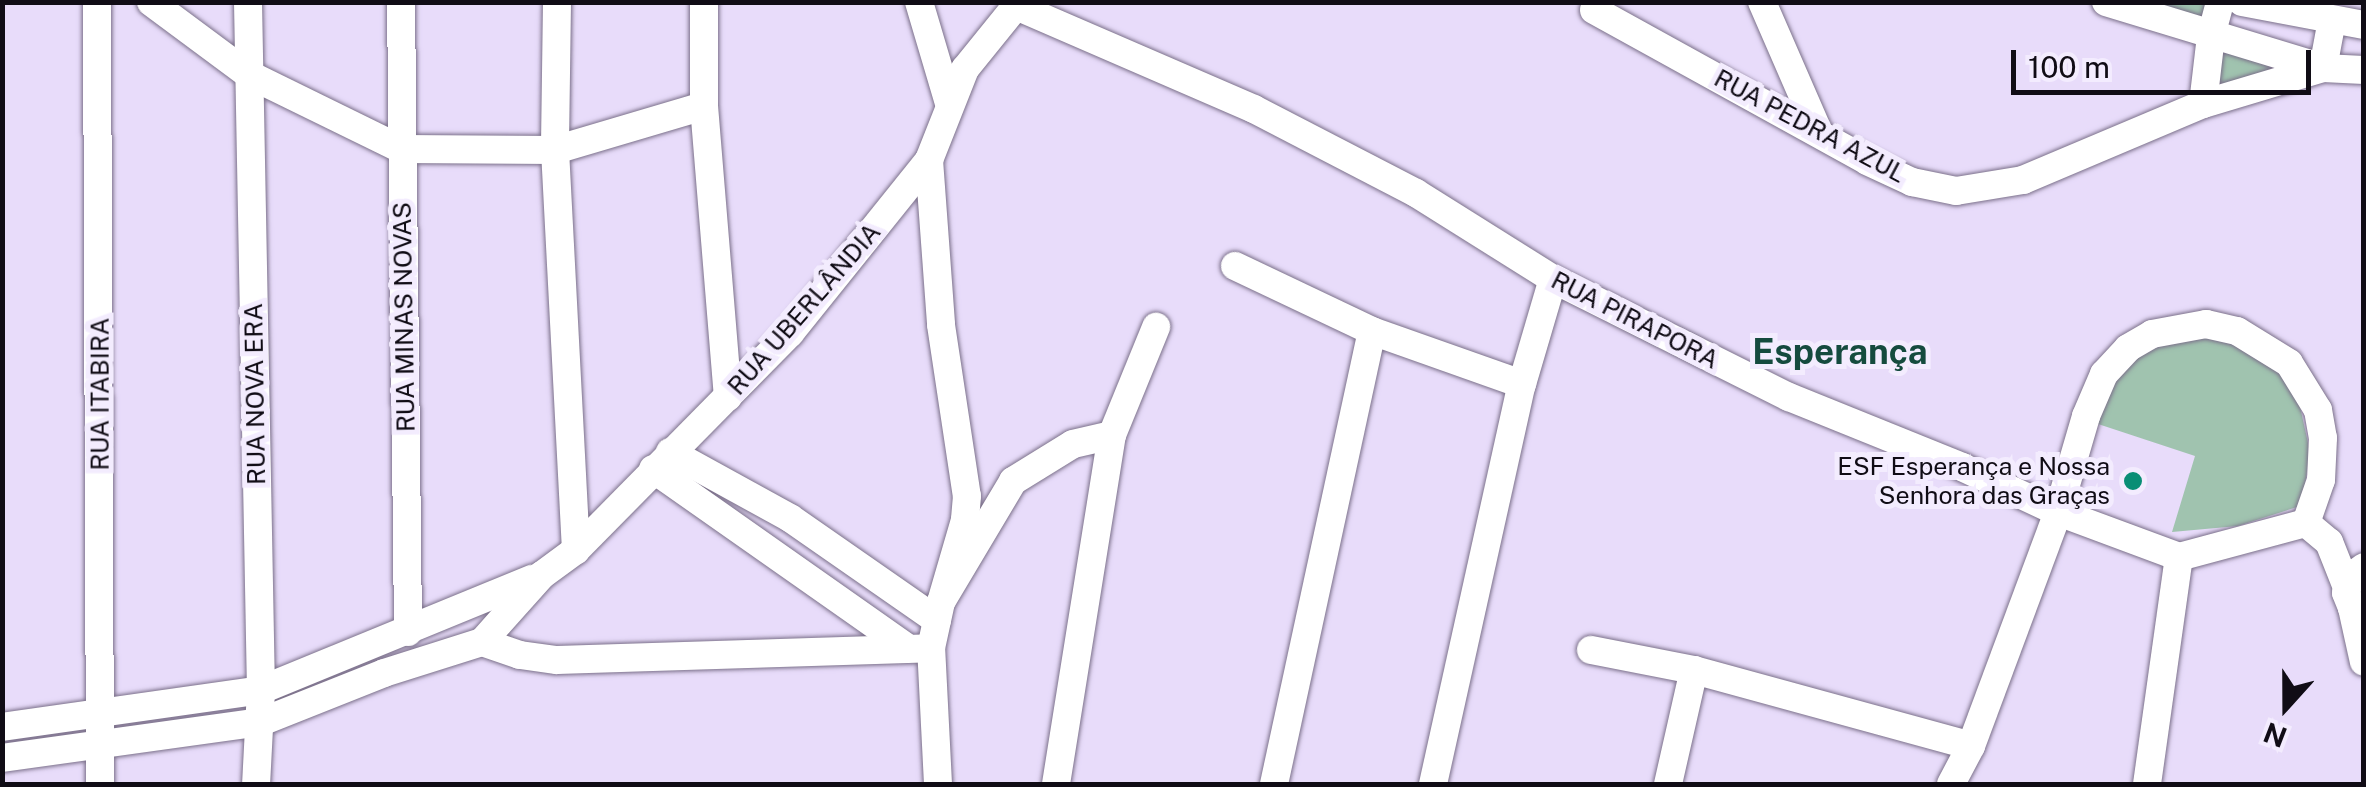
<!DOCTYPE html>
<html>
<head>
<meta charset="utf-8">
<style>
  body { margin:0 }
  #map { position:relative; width:2366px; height:787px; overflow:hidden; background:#e8dcfa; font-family:"Public Sans",sans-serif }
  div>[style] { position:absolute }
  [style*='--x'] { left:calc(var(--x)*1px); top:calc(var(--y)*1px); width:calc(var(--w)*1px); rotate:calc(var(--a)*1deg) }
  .green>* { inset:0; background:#a0c3af }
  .roads { filter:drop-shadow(0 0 2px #7b708a) drop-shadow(0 0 2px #7b708a) }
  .minor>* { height:28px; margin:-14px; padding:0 14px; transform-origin:14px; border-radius:14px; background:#fff }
  .dots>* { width:28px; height:28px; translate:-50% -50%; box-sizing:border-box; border:5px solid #f3ecfe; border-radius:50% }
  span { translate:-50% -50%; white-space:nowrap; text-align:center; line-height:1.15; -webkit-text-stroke:10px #f3ecfe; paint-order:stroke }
  .street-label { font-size:25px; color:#100c15 }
  .poi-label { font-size:25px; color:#100c15 }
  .right { translate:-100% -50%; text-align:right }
  .district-label { font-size:35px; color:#154b3e; font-weight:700 }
  .frame { position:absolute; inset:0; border:5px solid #100c15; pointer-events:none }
  .north { position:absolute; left:2236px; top:657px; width:100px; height:100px; -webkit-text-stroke:8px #f3ecfe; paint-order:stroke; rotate:201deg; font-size:28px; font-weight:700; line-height:40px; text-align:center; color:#100c15 }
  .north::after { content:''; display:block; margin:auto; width:35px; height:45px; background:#100c15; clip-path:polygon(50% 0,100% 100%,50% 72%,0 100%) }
  .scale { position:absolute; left:2011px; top:50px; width:300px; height:45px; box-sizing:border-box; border:5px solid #100c15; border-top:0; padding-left:12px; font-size:30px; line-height:35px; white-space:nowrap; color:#100c15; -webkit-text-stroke:8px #f3ecfe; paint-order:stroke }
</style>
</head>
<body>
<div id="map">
  <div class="green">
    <div style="clip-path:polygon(2106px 3px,2220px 3px,2211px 35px,2323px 68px,2203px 104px,2211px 36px)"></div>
    <div style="clip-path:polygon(2205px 331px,2267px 357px,2297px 393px,2310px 452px,2304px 491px,2297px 507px,2238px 526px,2172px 532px,2195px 456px,2095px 423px,2101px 403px,2132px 353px)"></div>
  </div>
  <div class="roads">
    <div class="minor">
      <div style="--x:97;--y:2;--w:782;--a:89.78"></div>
      <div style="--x:151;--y:2;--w:121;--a:36.6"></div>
      <div style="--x:248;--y:74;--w:170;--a:26.1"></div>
      <div style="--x:401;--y:149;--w:154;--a:0.4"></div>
      <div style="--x:555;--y:150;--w:155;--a:-16.5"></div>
      <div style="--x:248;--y:2;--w:688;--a:88.92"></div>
      <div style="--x:261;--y:690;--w:94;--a:93"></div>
      <div style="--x:401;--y:2;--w:630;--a:89.36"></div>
      <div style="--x:557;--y:2;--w:148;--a:90.8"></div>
      <div style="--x:555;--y:150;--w:401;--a:87"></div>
      <div style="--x:704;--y:2;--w:104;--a:90"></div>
      <div style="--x:704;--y:106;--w:292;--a:85.3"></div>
      <div style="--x:919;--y:2;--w:105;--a:73.5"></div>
      <div style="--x:1762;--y:2;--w:143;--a:66.5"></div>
      <div style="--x:2106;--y:2;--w:227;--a:16.9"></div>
      <div style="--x:2323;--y:68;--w:41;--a:2.8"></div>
      <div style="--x:2242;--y:2;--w:124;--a:10.7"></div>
      <div style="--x:1016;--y:6;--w:259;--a:23.4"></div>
      <div style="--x:1254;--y:109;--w:182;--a:27.4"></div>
      <div style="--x:1416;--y:193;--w:162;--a:32.1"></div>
      <div style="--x:1553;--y:279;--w:264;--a:26.6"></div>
      <div style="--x:1789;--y:397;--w:187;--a:22"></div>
      <div style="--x:1962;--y:467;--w:106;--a:25.1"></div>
      <div style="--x:2058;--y:512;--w:129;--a:20.4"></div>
      <div style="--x:2179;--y:557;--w:131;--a:-15"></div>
      <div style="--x:2306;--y:523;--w:30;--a:40"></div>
      <div style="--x:2329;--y:542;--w:46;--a:68.4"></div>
      <div style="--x:1594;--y:10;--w:312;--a:28.9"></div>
      <div style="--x:1867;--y:161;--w:50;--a:25"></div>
      <div style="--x:1912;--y:182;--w:45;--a:11.6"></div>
      <div style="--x:1956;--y:191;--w:68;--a:-9.3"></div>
      <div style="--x:2023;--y:180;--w:195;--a:-22.9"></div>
      <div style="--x:2203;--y:104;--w:125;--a:-16.7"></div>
      <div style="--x:2323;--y:68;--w:49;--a:-79.4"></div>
      <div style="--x:2203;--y:104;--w:68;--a:-83.3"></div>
      <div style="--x:2211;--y:36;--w:35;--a:-75"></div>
      <div style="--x:929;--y:160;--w:165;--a:85.8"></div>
      <div style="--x:941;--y:325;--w:173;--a:81.4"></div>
      <div style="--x:967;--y:496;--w:24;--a:95"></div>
      <div style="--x:965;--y:520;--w:85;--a:106.3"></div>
      <div style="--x:1235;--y:266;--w:152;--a:25.4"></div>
      <div style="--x:1372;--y:331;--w:159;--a:19.5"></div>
      <div style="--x:670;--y:452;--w:137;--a:28.8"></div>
      <div style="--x:790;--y:518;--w:179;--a:34.8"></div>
      <div style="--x:653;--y:469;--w:312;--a:35.1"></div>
      <div style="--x:2364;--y:567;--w:17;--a:144"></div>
      <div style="--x:2350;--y:577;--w:16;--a:104"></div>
      <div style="--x:2346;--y:593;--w:16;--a:68"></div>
      <div style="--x:2352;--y:608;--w:14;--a:30"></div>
      <div style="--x:2352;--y:608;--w:55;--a:77.5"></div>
      <div style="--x:482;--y:642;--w:40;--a:18.9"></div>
      <div style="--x:520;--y:655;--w:37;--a:8"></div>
      <div style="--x:557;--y:660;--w:374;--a:-1.8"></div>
      <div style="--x:1591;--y:650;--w:105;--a:11"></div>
      <div style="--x:1694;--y:670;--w:287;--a:15.3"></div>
      <div style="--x:2;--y:727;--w:262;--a:-8.1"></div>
      <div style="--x:261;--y:690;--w:293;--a:-22.3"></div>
      <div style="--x:2;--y:758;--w:261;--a:-7.9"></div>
      <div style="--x:261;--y:722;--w:132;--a:-21.7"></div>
      <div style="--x:384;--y:673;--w:103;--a:-17.6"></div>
      <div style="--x:482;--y:642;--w:90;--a:-48.2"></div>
      <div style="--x:542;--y:575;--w:42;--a:-36.3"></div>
      <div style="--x:576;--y:550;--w:305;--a:-45.4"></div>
      <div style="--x:790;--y:333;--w:222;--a:-51.2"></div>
      <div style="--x:929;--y:160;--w:98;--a:-68.4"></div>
      <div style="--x:965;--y:69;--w:81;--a:-51"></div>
      <div style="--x:938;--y:784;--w:136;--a:-92.9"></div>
      <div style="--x:931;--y:648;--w:47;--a:-77.7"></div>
      <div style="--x:941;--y:602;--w:141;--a:-59.2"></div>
      <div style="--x:1013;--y:481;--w:70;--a:-31.7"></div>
      <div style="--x:1073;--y:444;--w:40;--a:-13"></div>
      <div style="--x:1056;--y:784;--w:353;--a:-80.9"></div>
      <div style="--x:1112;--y:435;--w:117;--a:-67.8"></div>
      <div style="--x:1274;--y:784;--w:463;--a:-77.8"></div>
      <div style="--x:1433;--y:784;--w:410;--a:-77.5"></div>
      <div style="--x:1522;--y:384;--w:109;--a:-73.6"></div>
      <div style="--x:1668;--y:784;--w:117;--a:-77.2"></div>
      <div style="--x:1951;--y:784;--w:43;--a:-62.2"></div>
      <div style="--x:1971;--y:746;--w:250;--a:-69.6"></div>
      <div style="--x:2058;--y:512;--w:100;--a:-73.7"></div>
      <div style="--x:2086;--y:416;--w:46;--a:-66.8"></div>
      <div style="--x:2104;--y:374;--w:35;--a:-47"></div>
      <div style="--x:2128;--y:348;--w:28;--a:-30"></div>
      <div style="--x:2152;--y:334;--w:55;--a:-10.5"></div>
      <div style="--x:2206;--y:324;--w:32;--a:13"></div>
      <div style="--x:2237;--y:331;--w:61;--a:31.6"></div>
      <div style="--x:2289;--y:363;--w:55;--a:58.3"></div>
      <div style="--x:2318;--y:410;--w:28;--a:80"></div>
      <div style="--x:2323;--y:438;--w:42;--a:92.7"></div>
      <div style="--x:2321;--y:480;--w:46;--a:109.2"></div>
      <div style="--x:2147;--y:784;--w:229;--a:-82"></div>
    </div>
  </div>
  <div class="dots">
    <div style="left:2133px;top:481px;background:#098e75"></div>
  </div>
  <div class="street-label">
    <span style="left:1810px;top:126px;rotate:28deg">RUA PEDRA AZUL</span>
    <span style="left:804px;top:309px;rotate:-49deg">RUA UBERLÂNDIA</span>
    <span style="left:404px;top:317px;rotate:-91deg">RUA MINAS NOVAS</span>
    <span style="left:1635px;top:320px;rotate:27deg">RUA PIRAPORA</span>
    <span style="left:100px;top:394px;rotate:-90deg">RUA ITABIRA</span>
    <span style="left:255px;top:394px;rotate:-91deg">RUA NOVA ERA</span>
  </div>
  <div class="poi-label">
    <span class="right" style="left:2110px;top:481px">ESF Esperança e Nossa<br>Senhora das Graças</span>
  </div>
  <div class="district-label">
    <span style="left:1840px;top:352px">Esperança</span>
  </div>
  <div class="frame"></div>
  <div class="north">N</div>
  <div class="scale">100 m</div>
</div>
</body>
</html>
